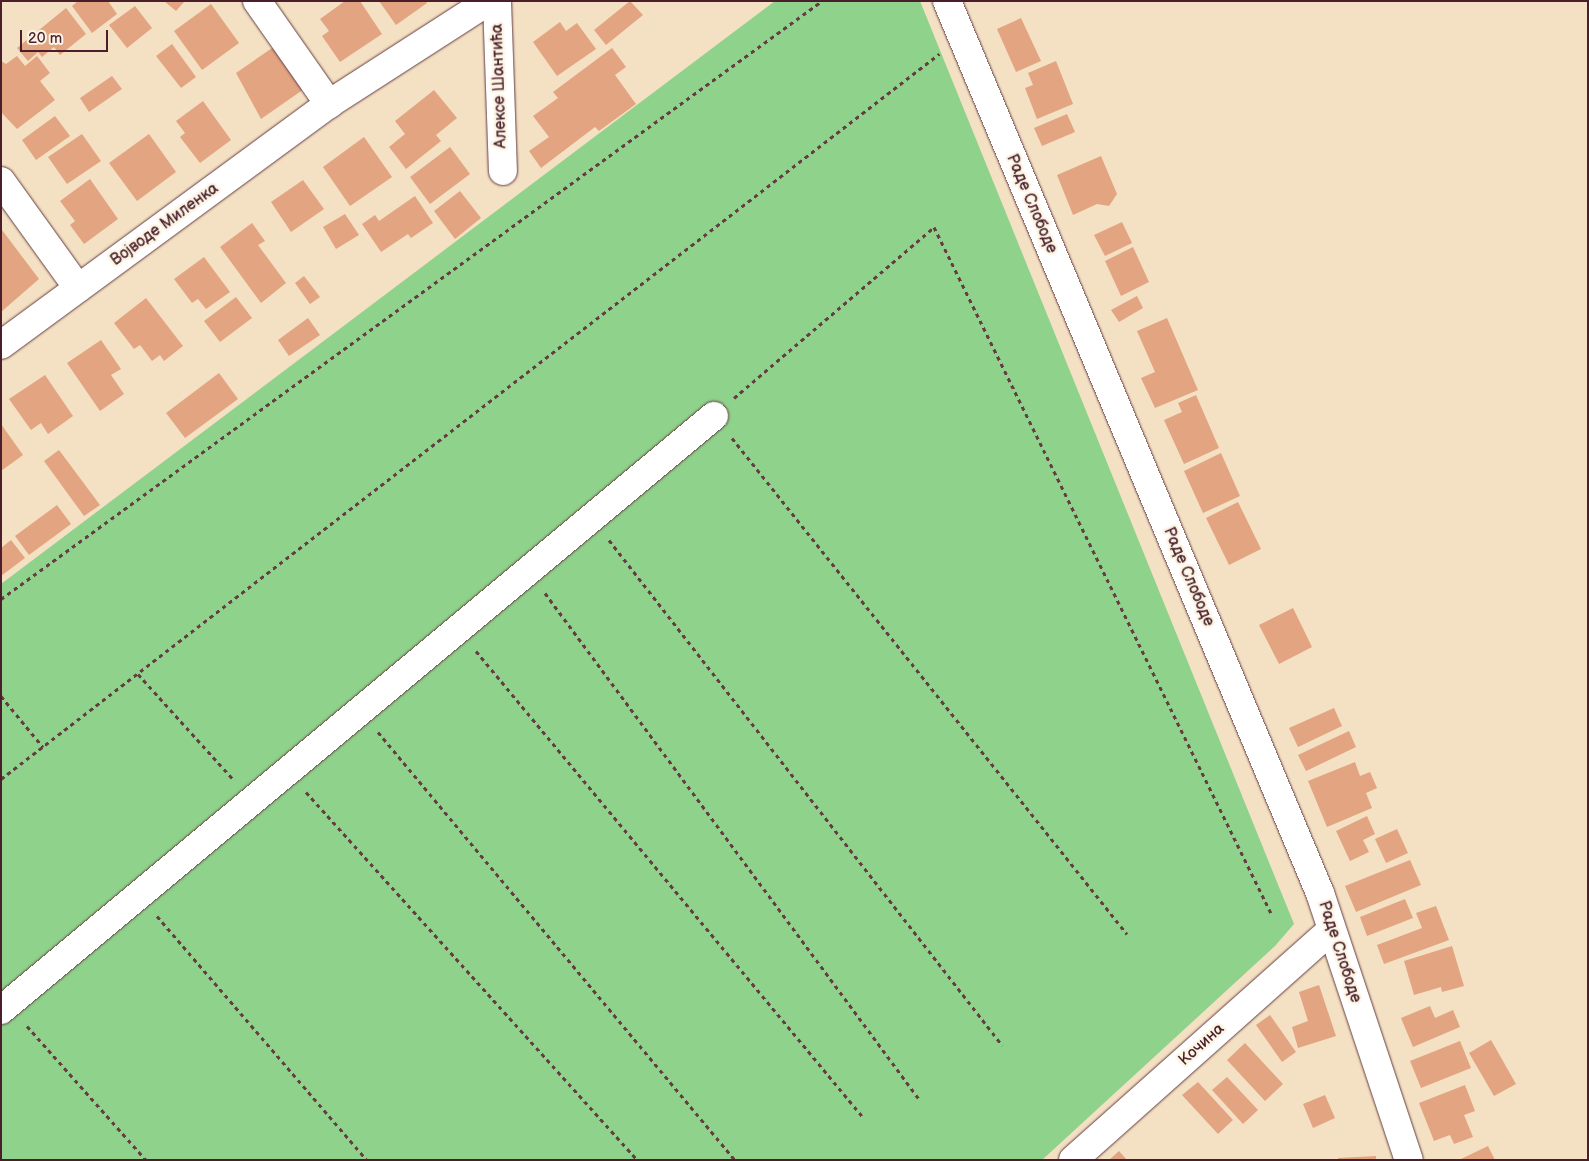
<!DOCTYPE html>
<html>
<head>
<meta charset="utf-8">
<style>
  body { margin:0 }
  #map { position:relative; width:1589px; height:1161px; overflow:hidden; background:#f4e0c3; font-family:"Balsamiq Sans",sans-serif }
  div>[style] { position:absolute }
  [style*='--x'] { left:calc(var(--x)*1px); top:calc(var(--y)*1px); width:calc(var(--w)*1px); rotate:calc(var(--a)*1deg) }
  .green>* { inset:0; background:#8ed28b }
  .building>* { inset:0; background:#e3a481 }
  .path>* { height:3px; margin-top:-1.5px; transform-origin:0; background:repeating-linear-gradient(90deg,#643c42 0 4px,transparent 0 8px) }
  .roads { filter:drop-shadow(0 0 1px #643c42) drop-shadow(0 0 1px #643c42) }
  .minor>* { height:28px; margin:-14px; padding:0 14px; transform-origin:14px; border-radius:14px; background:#fff }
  span { translate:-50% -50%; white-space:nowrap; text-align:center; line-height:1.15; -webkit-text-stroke:5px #fcf5e5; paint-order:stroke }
  .street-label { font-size:16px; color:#4a1f2b }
  .frame { position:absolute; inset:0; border:2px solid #4a1f2b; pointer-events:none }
  .scale { position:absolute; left:20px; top:30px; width:88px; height:22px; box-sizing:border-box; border:2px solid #4a1f2b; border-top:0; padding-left:6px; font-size:15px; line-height:18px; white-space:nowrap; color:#4a1f2b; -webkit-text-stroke:4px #fcf5e5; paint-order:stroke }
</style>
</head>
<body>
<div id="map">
  <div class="green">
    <div style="clip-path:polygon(775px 1px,920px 1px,1294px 924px,1275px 946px,1042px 1160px,1px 1160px,1px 584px)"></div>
  </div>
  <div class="building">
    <div style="clip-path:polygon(78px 1px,108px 1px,117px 14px,92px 33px,72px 6px)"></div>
    <div style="clip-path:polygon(164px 1px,185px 1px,176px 11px)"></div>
    <div style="clip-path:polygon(345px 1px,360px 1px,382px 34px,340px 62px,322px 36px,329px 31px,320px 19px)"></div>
    <div style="clip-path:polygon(379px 1px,426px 1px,427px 3px,396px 25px)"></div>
    <div style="clip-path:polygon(630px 1px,643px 15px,606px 45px,594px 30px)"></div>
    <div style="clip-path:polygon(211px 4px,239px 43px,202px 70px,174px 31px)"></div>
    <div style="clip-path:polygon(135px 6px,152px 28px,127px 48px,109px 25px)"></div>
    <div style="clip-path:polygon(66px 8px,86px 34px,60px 55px,54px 47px,42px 57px,38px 52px,28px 61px,17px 48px)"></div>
    <div style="clip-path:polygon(1021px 18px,1041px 61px,1016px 72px,997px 29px)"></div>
    <div style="clip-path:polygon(560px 22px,566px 31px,577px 23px,596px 49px,557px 76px,533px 42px)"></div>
    <div style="clip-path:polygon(172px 44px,196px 77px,181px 88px,156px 56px)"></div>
    <div style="clip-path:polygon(275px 46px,304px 89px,261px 119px,236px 73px)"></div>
    <div style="clip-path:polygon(612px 48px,626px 67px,615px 75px,636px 104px,599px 131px,595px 127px,541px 168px,529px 151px,549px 137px,533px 116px,558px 98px,553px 92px)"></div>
    <div style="clip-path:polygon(17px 56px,25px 66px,37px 56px,50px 73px,40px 81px,55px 100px,17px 129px,1px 112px,1px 61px,6px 64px)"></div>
    <div style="clip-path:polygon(1056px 61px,1073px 104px,1037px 119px,1025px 88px,1033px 85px,1028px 73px)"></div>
    <div style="clip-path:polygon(112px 76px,122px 89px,89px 112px,80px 98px)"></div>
    <div style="clip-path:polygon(434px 90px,457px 118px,436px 135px,441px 141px,406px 169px,389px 147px,405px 134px,395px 121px)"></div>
    <div style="clip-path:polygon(203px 101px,231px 140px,200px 163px,180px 137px,185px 133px,176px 121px)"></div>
    <div style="clip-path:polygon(1067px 114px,1075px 132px,1042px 146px,1034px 128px)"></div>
    <div style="clip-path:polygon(55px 116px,70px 136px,36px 160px,22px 140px)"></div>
    <div style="clip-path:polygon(82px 134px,101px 161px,67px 184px,48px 157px)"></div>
    <div style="clip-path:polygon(149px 134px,176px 172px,137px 201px,109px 163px)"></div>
    <div style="clip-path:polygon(364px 137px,392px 177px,350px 206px,323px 167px)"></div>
    <div style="clip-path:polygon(450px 147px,470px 174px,430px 204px,410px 177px)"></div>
    <div style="clip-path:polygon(1101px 156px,1117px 194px,1109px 206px,1097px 204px,1073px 215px,1057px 175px)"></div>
    <div style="clip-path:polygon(90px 179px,118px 219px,84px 244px,70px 225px,75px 221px,60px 201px)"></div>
    <div style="clip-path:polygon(303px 180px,324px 209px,291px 232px,271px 202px)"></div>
    <div style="clip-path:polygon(460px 191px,481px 218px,455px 239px,434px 211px)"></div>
    <div style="clip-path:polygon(415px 196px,433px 223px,411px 238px,408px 234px,381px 252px,362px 224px,375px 215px,379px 221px)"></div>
    <div style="clip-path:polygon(345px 214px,359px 235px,336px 249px,323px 227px)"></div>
    <div style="clip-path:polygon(1122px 222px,1132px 243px,1105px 256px,1094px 235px)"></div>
    <div style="clip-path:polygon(252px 223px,265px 241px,258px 245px,286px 283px,261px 303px,220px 247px)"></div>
    <div style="clip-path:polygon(2px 230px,39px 279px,1px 312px,1px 231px)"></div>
    <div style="clip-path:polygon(1133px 247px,1149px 282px,1121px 296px,1105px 261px)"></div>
    <div style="clip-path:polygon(204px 257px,230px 292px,206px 309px,198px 299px,192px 303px,174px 279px)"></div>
    <div style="clip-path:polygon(304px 276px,320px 297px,310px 304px,295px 283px)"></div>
    <div style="clip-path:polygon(1137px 296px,1143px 308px,1119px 322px,1111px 310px)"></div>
    <div style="clip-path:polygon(236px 297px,252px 318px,220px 342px,204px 321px)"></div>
    <div style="clip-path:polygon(146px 298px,183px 346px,164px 361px,160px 355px,152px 361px,140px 345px,134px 349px,114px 323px)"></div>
    <div style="clip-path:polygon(308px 318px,320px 335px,289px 356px,278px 340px)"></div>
    <div style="clip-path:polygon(1167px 318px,1198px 390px,1155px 408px,1141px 378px,1155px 372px,1137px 331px)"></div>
    <div style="clip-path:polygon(101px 340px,121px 369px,111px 375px,124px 394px,100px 411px,67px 363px)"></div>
    <div style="clip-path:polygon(219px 373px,238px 399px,185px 438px,166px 413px)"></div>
    <div style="clip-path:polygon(45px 375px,73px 416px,48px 434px,41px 423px,31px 430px,9px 399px)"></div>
    <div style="clip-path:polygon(1196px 395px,1219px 448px,1184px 464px,1164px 420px,1182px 412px,1178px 403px)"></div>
    <div style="clip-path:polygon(1px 424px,23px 455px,1px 471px)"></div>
    <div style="clip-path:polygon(59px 450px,100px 505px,84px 516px,44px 461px)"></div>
    <div style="clip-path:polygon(1221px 453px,1240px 496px,1203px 513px,1184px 471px)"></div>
    <div style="clip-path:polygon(1238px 502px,1261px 549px,1229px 565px,1206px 518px)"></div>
    <div style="clip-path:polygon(57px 505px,71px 524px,29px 555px,15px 536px)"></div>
    <div style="clip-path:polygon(11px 540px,25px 558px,1px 576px,1px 548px)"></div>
    <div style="clip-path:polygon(1293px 608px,1312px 647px,1279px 664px,1259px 625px)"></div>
    <div style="clip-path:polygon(1334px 708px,1342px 726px,1298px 747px,1289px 728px)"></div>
    <div style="clip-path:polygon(1349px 731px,1356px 747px,1306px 771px,1298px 755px)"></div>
    <div style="clip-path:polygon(1355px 762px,1360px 776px,1370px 772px,1377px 788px,1366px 793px,1372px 808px,1327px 827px,1308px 781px)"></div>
    <div style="clip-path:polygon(1367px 816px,1375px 834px,1363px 840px,1369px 852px,1350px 861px,1336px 831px)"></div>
    <div style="clip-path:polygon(1397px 829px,1408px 853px,1386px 863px,1375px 839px)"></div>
    <div style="clip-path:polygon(1410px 860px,1421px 885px,1356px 912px,1345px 886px)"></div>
    <div style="clip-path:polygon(1405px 899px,1413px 918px,1367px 936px,1360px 917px)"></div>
    <div style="clip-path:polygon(1436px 906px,1449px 940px,1384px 964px,1377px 945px,1422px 928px,1416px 913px)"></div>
    <div style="clip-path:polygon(1452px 946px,1464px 986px,1442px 992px,1441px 987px,1414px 995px,1404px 961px)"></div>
    <div style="clip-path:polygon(1319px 985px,1336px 1036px,1298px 1048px,1292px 1027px,1308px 1021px,1299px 992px)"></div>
    <div style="clip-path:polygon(1430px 1006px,1435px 1018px,1453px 1010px,1460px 1027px,1413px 1047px,1401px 1018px)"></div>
    <div style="clip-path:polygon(1270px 1015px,1296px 1052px,1282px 1062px,1256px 1025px)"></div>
    <div style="clip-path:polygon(1491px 1040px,1516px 1084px,1494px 1096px,1469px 1053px)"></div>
    <div style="clip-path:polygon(1460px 1041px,1471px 1068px,1421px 1088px,1410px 1061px)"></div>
    <div style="clip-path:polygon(1245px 1043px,1283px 1084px,1265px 1101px,1227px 1060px)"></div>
    <div style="clip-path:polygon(1227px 1077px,1258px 1110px,1243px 1124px,1212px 1090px)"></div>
    <div style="clip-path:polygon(1198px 1082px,1233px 1120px,1218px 1134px,1182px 1095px)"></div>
    <div style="clip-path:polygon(1465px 1085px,1475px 1111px,1464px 1115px,1473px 1137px,1454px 1144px,1450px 1135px,1434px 1141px,1419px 1103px)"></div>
    <div style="clip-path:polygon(1325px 1095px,1335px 1118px,1313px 1128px,1303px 1104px)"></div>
    <div style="clip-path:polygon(1488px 1146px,1495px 1160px,1459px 1160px)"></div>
    <div style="clip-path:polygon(1119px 1151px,1127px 1160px,1109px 1160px)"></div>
    <div style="clip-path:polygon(1376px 1156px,1376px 1160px,1338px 1160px,1338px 1158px)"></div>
  </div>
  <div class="path">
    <div style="--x:734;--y:398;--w:263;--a:-40.5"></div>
    <div style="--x:934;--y:227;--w:764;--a:63.84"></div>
    <div style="--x:732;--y:438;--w:634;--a:51.47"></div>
    <div style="--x:609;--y:540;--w:640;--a:52.11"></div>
    <div style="--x:545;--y:593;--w:629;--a:53.53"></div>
    <div style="--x:1;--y:599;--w:1016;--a:-36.07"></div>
    <div style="--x:476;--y:651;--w:604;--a:50.3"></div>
    <div style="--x:138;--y:674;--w:142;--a:47.9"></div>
    <div style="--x:1;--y:696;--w:66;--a:50.5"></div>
    <div style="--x:378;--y:732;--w:557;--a:50.17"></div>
    <div style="--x:1;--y:779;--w:1186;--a:-37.7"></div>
    <div style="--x:306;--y:792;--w:495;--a:48"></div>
    <div style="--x:157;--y:916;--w:322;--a:49.3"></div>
    <div style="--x:27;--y:1026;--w:179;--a:48.4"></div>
  </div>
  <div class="roads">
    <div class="minor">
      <div style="--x:257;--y:1;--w:126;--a:55"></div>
      <div style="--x:497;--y:1;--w:170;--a:88"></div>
      <div style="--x:947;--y:1;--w:967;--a:67.31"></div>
      <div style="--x:1320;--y:893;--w:281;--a:71.6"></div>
      <div style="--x:1;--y:181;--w:132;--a:54.3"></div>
      <div style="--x:1;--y:345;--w:407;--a:-36.3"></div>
      <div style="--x:329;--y:104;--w:190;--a:-32.8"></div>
      <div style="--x:1;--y:1010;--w:928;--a:-39.8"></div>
      <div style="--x:1073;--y:1160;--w:346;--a:-41.7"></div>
    </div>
  </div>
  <div class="street-label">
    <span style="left:500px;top:86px;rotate:-92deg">Алексе Шантића</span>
    <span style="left:1031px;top:204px;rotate:67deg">Раде Слободе</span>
    <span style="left:165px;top:225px;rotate:-36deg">Војводе Миленка</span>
    <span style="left:1188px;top:577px;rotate:67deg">Раде Слободе</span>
    <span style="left:1339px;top:952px;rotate:72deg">Раде Слободе</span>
    <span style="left:1202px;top:1045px;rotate:-42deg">Кочина</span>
  </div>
  <div class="frame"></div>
  <div class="scale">20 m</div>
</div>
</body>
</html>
